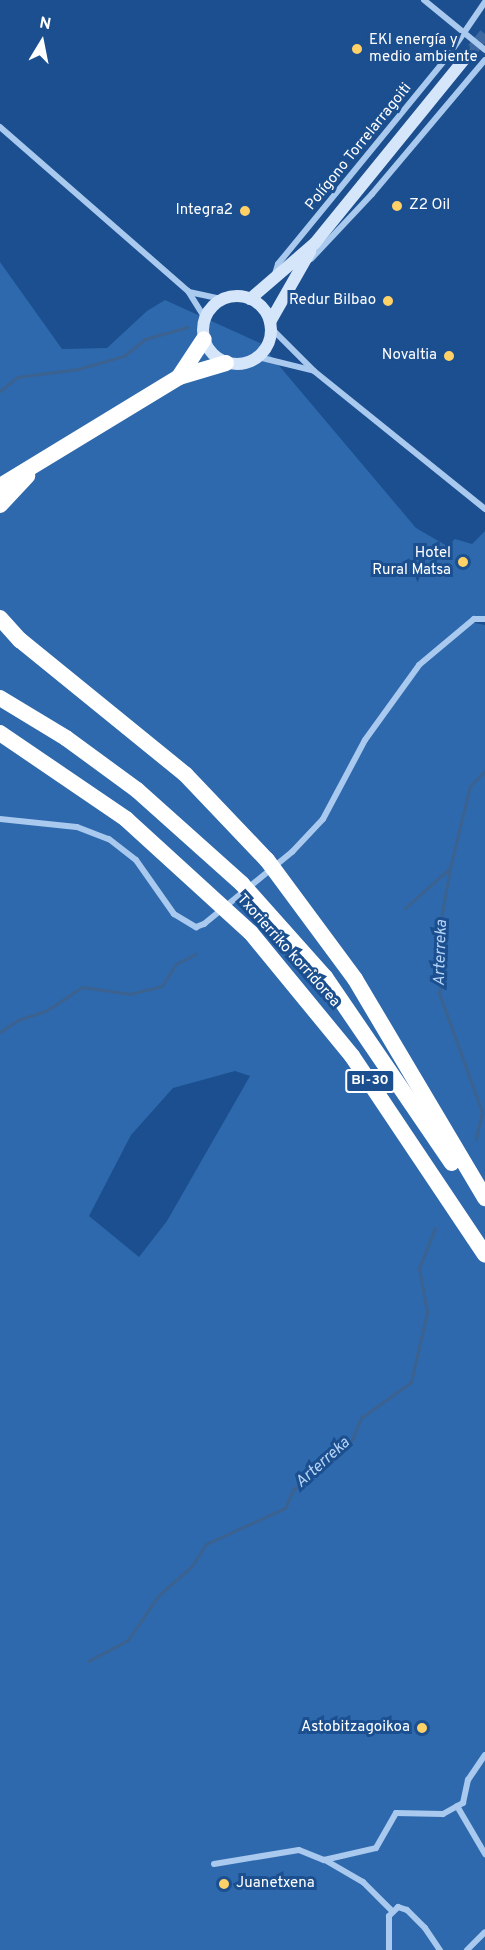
<!DOCTYPE html>
<html>
<head>
<meta charset="utf-8">
<style>
  body { margin:0 }
  #map { position:relative; width:485px; height:1950px; overflow:hidden; background:#1b4f8f; font-family:Overpass,sans-serif }
  div>[style] { position:absolute }
  [style*='--x'] { left:calc(var(--x)*1px); top:calc(var(--y)*1px); width:calc(var(--w)*1px); rotate:calc(var(--a)*1deg) }
  .green>* { inset:0; background:#2e69ad }
  .stream>* { height:3px; margin:-1.5px; padding:0 1.5px; transform-origin:1.5px; border-radius:1.5px; background:#3c6290 }
  .secondary-tunnel>* { height:12px; margin-top:-6px; transform-origin:0; background:repeating-linear-gradient(90deg,#3d69a0 0 12px,transparent 0 18px) }
  .street>* { height:6px; margin:-3px; padding:0 3px; transform-origin:3px; border-radius:3px; background:#a9c9ee }
  .secondary>* { height:12px; margin:-6px; padding:0 6px; transform-origin:6px; border-radius:6px; background:#d6e6fa }
  .secondary>.ring { margin:-6px; padding:0; box-sizing:content-box; background:none; border:12px solid #d6e6fa; border-radius:50% }
  .highway>* { height:16px; margin:-8px; padding:0 8px; transform-origin:8px; border-radius:8px; background:#fff }
  .dots>* { width:16px; height:16px; translate:-50% -50%; box-sizing:border-box; border:3px solid #1b4f8f; border-radius:50% }
  span { translate:-50% -50%; white-space:nowrap; text-align:center; line-height:1.15; -webkit-text-stroke:6px #1b4f8f; paint-order:stroke }
  .shield-label span { padding:2px 4px; background:#1b4f8f; border:2px solid; border-radius:4px; -webkit-text-stroke-width:0 }
  .shield-label { font-size:14px; color:#fff; font-weight:700 }
  .poi-label { font-size:15px; color:#fff }
  .left { translate:0 -50%; text-align:left }
  .right { translate:-100% -50%; text-align:right }
  .street-label { font-size:15px; color:#fff }
  .water-label { font-size:16px; color:#b5d3f5; font-style:italic }
  .north { position:absolute; left:12px; top:12px; width:60px; height:60px; -webkit-text-stroke:4px #1b4f8f; paint-order:stroke; rotate:10deg; font-size:16px; font-weight:700; line-height:24px; text-align:center; color:#fff }
  .north::after { content:''; display:block; margin:auto; width:21px; height:27px; background:#fff; clip-path:polygon(50% 0,100% 100%,50% 72%,0 100%) }
</style>
</head>
<body>
<div id="map">
  <div class="green">
    <div style="clip-path:polygon(evenodd,0 262px,62px 349px,107px 348px,147px 311px,165px 300px,260px 343px,416px 528px,447px 546px,455px 539px,472px 544px,485px 531px,485px 621px,474px 616px,475px 623px,485px 625px,485px 1950px,0 1950px,0 262px,235px 1071px,250px 1076px,167px 1221px,139px 1257px,89px 1216px,131px 1135px,173px 1088px,235px 1071px)"></div>
  </div>
  <div class="stream">
    <div style="--x:0;--y:391;--w:22;--a:-39"></div>
    <div style="--x:17;--y:377;--w:62;--a:-7.5"></div>
    <div style="--x:78;--y:369;--w:48;--a:-15.8"></div>
    <div style="--x:124;--y:356;--w:27;--a:-39"></div>
    <div style="--x:145;--y:339;--w:44;--a:-15.9"></div>
    <div style="--x:450;--y:868;--w:52;--a:100"></div>
    <div style="--x:441;--y:919;--w:50;--a:87.7"></div>
    <div style="--x:443;--y:969;--w:24;--a:99"></div>
    <div style="--x:439;--y:993;--w:127;--a:70.1"></div>
    <div style="--x:482;--y:1112;--w:28;--a:103"></div>
    <div style="--x:405;--y:908;--w:60;--a:-41.6"></div>
    <div style="--x:450;--y:868;--w:84;--a:-76.3"></div>
    <div style="--x:470;--y:786;--w:21;--a:-45"></div>
    <div style="--x:0;--y:1032;--w:22;--a:-34"></div>
    <div style="--x:18;--y:1020;--w:29;--a:-18"></div>
    <div style="--x:46;--y:1011;--w:43;--a:-33.7"></div>
    <div style="--x:82;--y:987;--w:49;--a:8.3"></div>
    <div style="--x:130;--y:994;--w:33;--a:-14"></div>
    <div style="--x:162;--y:986;--w:26;--a:-58"></div>
    <div style="--x:176;--y:964;--w:22;--a:-27"></div>
    <div style="--x:88;--y:1661;--w:45;--a:-27.7"></div>
    <div style="--x:128;--y:1640;--w:53;--a:-55.7"></div>
    <div style="--x:158;--y:1596;--w:45;--a:-41.4"></div>
    <div style="--x:192;--y:1566;--w:26;--a:-58"></div>
    <div style="--x:206;--y:1544;--w:87;--a:-24.5"></div>
    <div style="--x:285;--y:1508;--w:20;--a:-66"></div>
    <div style="--x:293;--y:1490;--w:77;--a:-40.3"></div>
    <div style="--x:352;--y:1440;--w:24;--a:-68"></div>
    <div style="--x:361;--y:1418;--w:62;--a:-35.8"></div>
    <div style="--x:411;--y:1382;--w:72;--a:-77.1"></div>
    <div style="--x:427;--y:1312;--w:45;--a:-100.3"></div>
    <div style="--x:419;--y:1268;--w:43;--a:-68.2"></div>
  </div>
  <div class="secondary-tunnel">
    <div style="--x:468;--y:55;--w:27;--a:-51"></div>
  </div>
  <div class="street">
    <div style="--x:424;--y:0;--w:79;--a:39.3"></div>
    <div style="--x:0;--y:127;--w:249;--a:41.1"></div>
    <div style="--x:188;--y:291;--w:32;--a:58"></div>
    <div style="--x:311;--y:259;--w:89;--a:-46.8"></div>
    <div style="--x:372;--y:194;--w:175;--a:-49.9"></div>
    <div style="--x:275;--y:274;--w:10;--a:-73"></div>
    <div style="--x:278;--y:264;--w:265;--a:-50.7"></div>
    <div style="--x:446;--y:59;--w:69;--a:-55.6"></div>
    <div style="--x:189;--y:292;--w:34;--a:12"></div>
    <div style="--x:271;--y:328;--w:61;--a:45"></div>
    <div style="--x:314;--y:371;--w:220;--a:38.9"></div>
    <div style="--x:258;--y:357;--w:55;--a:13.8"></div>
    <div style="--x:0;--y:819;--w:77;--a:5.9"></div>
    <div style="--x:77;--y:827;--w:34;--a:21"></div>
    <div style="--x:109;--y:839;--w:34;--a:38"></div>
    <div style="--x:136;--y:860;--w:66;--a:54.9"></div>
    <div style="--x:174;--y:914;--w:26;--a:31"></div>
    <div style="--x:196;--y:927;--w:9;--a:-21"></div>
    <div style="--x:204;--y:924;--w:114;--a:-39.3"></div>
    <div style="--x:292;--y:852;--w:45;--a:-46.8"></div>
    <div style="--x:323;--y:819;--w:89;--a:-62"></div>
    <div style="--x:365;--y:740;--w:92;--a:-54.2"></div>
    <div style="--x:419;--y:665;--w:72;--a:-39.9"></div>
    <div style="--x:474;--y:619;--w:11;--a:0"></div>
    <div style="--x:457;--y:1806;--w:56;--a:59.7"></div>
    <div style="--x:325;--y:1860;--w:44;--a:30.1"></div>
    <div style="--x:363;--y:1882;--w:42;--a:45"></div>
    <div style="--x:214;--y:1864;--w:86;--a:-9.4"></div>
    <div style="--x:299;--y:1850;--w:27;--a:22"></div>
    <div style="--x:324;--y:1860;--w:53;--a:-13"></div>
    <div style="--x:376;--y:1848;--w:40;--a:-60.3"></div>
    <div style="--x:396;--y:1813;--w:47;--a:1.2"></div>
    <div style="--x:443;--y:1814;--w:23;--a:-29"></div>
    <div style="--x:463;--y:1803;--w:24;--a:-78"></div>
    <div style="--x:468;--y:1780;--w:30;--a:-56"></div>
    <div style="--x:389;--y:1950;--w:34;--a:-90"></div>
    <div style="--x:389;--y:1916;--w:13;--a:-45"></div>
    <div style="--x:398;--y:1907;--w:9;--a:18"></div>
    <div style="--x:407;--y:1910;--w:25;--a:45"></div>
    <div style="--x:425;--y:1928;--w:27;--a:56"></div>
    <div style="--x:467;--y:1950;--w:25;--a:-45"></div>
  </div>
  <div class="secondary">
    <div class="ring" style="left:203px;top:296px;width:56px;height:56px"></div>
    <div style="--x:250;--y:299;--w:86;--a:-40.7"></div>
    <div style="--x:315;--y:243;--w:242;--a:-50.9"></div>
    <div style="--x:270;--y:322;--w:81;--a:-60.3"></div>
  </div>
  <div class="highway">
    <div style="--x:179;--y:377;--w:45;--a:-56.7"></div>
    <div style="--x:0;--y:486;--w:210;--a:-31.3"></div>
    <div style="--x:179;--y:377;--w:49;--a:-16.6"></div>
    <div style="--x:0;--y:505;--w:40;--a:-47"></div>
    <div style="--x:0;--y:618;--w:30;--a:48"></div>
    <div style="--x:20;--y:640;--w:213;--a:39.1"></div>
    <div style="--x:185;--y:774;--w:119;--a:46.4"></div>
    <div style="--x:267;--y:860;--w:148;--a:53.5"></div>
    <div style="--x:355;--y:979;--w:255;--a:59.3"></div>
    <div style="--x:0;--y:698;--w:77;--a:31.2"></div>
    <div style="--x:66;--y:738;--w:88;--a:36.2"></div>
    <div style="--x:137;--y:790;--w:141;--a:41.8"></div>
    <div style="--x:242;--y:884;--w:125;--a:48.3"></div>
    <div style="--x:325;--y:977;--w:225;--a:55.7"></div>
    <div style="--x:0;--y:733;--w:153;--a:34.3"></div>
    <div style="--x:126;--y:819;--w:169;--a:42.4"></div>
    <div style="--x:251;--y:933;--w:159;--a:50.6"></div>
    <div style="--x:352;--y:1056;--w:239;--a:56.2"></div>
  </div>
  <div class="dots">
    <div style="left:357px;top:49px;background:#ffd166"></div>
    <div style="left:397px;top:206px;background:#ffd166"></div>
    <div style="left:245px;top:211px;background:#ffd166"></div>
    <div style="left:388px;top:301px;background:#ffd166"></div>
    <div style="left:449px;top:356px;background:#ffd166"></div>
    <div style="left:463px;top:562px;background:#ffd166"></div>
    <div style="left:422px;top:1728px;background:#ffd166"></div>
    <div style="left:224px;top:1884px;background:#ffd166"></div>
  </div>
  <div class="shield-label">
    <span style="left:370px;top:1081px">BI-30</span>
  </div>
  <div class="poi-label">
    <span class="left" style="left:369px;top:49px">EKI energía y<br>medio ambiente</span>
    <span class="left" style="left:409px;top:206px">Z2 Oil</span>
    <span class="right" style="left:233px;top:211px">Integra2</span>
    <span class="right" style="left:376px;top:301px">Redur Bilbao</span>
    <span class="right" style="left:437px;top:356px">Novaltia</span>
    <span class="right" style="left:451px;top:562px">Hotel<br>Rural Matsa</span>
    <span class="right" style="left:410px;top:1728px">Astobitzagoikoa</span>
    <span class="left" style="left:236px;top:1884px">Juanetxena</span>
  </div>
  <div class="street-label">
    <span style="left:359px;top:147px;rotate:-51deg">Polígono Torrelarragoiti</span>
    <span style="left:288px;top:951px;rotate:48deg">Txorierriko korridorea</span>
  </div>
  <div class="water-label">
    <span style="left:441px;top:953px;rotate:-88deg">Arterreka</span>
    <span style="left:323px;top:1463px;rotate:-42deg">Arterreka</span>
  </div>
  <div class="north">N</div>
</div>
</body>
</html>
